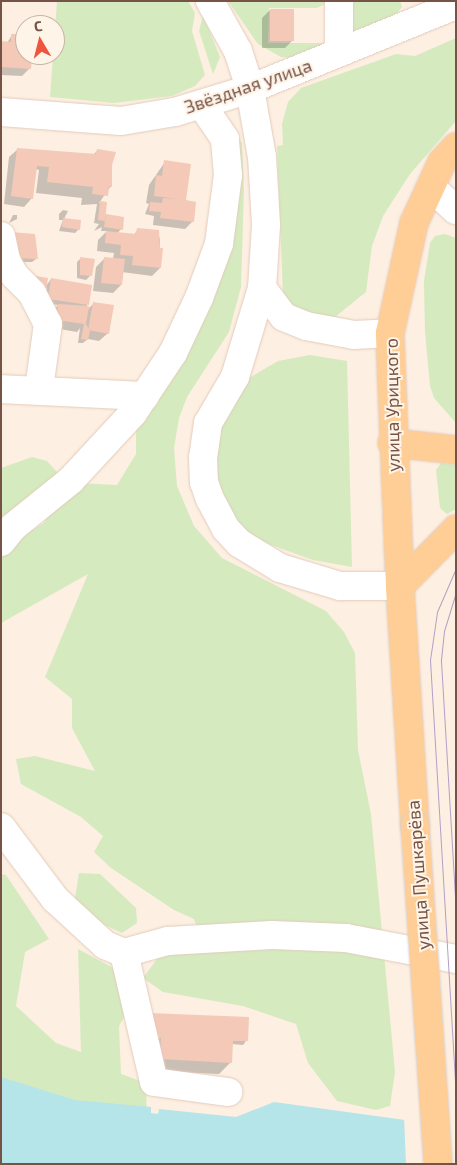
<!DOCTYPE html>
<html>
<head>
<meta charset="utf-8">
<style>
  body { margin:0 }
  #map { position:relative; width:457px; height:1165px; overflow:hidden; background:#fdefe1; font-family:"Exo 2",sans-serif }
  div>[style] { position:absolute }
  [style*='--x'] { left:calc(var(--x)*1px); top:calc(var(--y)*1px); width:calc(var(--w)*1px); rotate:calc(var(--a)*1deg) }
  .green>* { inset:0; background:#d5ebbf }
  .water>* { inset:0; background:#b5e5e8 }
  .pier>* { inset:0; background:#fdefe1 }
  .shadow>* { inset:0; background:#0003 }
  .building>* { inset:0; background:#f4c9b7 }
  .roads { filter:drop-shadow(0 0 1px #e2cbbc) drop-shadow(0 0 1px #e2cbbc) }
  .minor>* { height:28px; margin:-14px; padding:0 14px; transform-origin:14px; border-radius:14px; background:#fff }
  .major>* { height:28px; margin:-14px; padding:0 14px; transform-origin:14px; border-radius:14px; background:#ffce96 }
  .tram>* { height:1px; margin:-0.5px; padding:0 0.5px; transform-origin:0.5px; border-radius:0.5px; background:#b19fc7 }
  .bridges { filter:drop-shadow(0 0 1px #d9cfcb) drop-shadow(0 0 1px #d9cfcb) }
  .major-bridge>* { height:28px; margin:-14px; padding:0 14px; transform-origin:14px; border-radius:14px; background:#ffce96 }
  span { translate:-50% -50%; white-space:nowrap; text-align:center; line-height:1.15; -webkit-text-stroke:4px #fff4e8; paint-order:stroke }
  .street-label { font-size:18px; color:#765347 }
  .frame { position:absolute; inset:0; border:2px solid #765347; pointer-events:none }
  .north { position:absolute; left:15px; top:15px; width:50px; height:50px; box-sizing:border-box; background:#fff4e8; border:1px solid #c8b4a8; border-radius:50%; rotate:352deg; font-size:14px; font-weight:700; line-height:20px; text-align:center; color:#765347 }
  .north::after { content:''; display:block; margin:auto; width:18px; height:22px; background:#ee553f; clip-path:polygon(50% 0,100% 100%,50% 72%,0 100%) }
</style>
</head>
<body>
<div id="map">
  <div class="green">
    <div style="clip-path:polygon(57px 1px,188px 1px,195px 13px,192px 31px,205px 75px,195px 86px,172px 96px,114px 103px,50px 97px)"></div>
    <div style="clip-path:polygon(228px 1px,331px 1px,317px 8px,269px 8px,268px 43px,329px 43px,296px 58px,281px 57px,258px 44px)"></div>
    <div style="clip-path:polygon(345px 1px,400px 1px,402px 7px,388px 24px,346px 42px)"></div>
    <div style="clip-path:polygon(203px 15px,220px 57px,213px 74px,199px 31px)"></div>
    <div style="clip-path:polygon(456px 38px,456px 121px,410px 174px,383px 216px,372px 246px,366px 292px,335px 317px,309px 324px,283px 295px,277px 146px,283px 145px,282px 124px,288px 102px,301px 88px,396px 54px,415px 56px)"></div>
    <div style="clip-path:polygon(235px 133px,242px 143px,244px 190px,241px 287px,229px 332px,187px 397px,179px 418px,174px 448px,177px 486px,194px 526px,222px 558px,326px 611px,344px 632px,355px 653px,358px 750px,371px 814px,395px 1072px,390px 1106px,376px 1110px,337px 1101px,308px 1063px,296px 1024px,243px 1006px,163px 992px,143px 978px,162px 952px,203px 944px,194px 919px,174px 910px,111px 868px,94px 852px,103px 836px,81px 817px,21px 784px,16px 759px,35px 756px,95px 771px,72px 728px,72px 699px,45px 677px,88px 574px,1px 623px,1px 556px,24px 535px,44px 523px,55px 503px,79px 483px,117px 485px,136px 454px,136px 427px,179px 359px)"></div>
    <div style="clip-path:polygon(445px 234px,456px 238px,456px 423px,434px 398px,430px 386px,425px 332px,424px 281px,430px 243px,435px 236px)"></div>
    <div style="clip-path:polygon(310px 355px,347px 361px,352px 567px,313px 560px,260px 541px,238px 523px,228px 510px,215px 478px,217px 424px,244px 381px,278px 361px)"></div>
    <div style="clip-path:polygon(32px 457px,47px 461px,57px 472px,48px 486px,1px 526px,1px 468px)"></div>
    <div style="clip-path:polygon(441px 463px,456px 465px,456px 509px,447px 514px,440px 508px,436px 470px)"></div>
    <div style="clip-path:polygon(79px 873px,100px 874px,136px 908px,137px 923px,122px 933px,100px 923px,75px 898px)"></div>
    <div style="clip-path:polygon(1px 874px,6px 875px,49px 939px,25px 952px,16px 1006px,56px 1043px,81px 1052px,78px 949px,119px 971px,128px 1010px,119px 1026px,121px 1074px,146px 1083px,147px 1126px,1px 1091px)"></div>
  </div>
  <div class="water">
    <div style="clip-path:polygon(1px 1077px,75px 1100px,151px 1107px,151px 1113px,158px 1114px,159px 1109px,236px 1117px,274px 1102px,456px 1127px,456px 1164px,1px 1164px)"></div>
  </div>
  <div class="pier">
    <div style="clip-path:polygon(404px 1117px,456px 1124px,456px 1164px,406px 1164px)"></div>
  </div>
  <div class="shadow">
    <div style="clip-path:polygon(270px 10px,293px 40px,285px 48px,262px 48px,262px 18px)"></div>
    <div style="clip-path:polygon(12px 35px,30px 68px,22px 76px,1px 75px,1px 42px,7px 43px)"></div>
    <div style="clip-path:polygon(18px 149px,93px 155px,97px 151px,111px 165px,111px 186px,99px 203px,106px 203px,104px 215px,123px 218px,121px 229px,117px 234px,134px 235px,138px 229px,160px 238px,160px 268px,152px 276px,122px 272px,121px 285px,113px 293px,93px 291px,96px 267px,105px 258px,113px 259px,114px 253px,97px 251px,98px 240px,107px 231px,101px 231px,102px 227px,94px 231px,99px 224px,94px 223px,97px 204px,81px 205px,82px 198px,36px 193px,39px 170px,35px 169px,32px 198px,24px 207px,4px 204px,9px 157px)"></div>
    <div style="clip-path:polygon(165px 162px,193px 221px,185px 229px,153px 225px,154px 216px,145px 214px,149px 204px,146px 203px,149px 185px)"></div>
    <div style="clip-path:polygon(63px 210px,68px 211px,64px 219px,79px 229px,75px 233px,59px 231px,63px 220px,59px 220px,59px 214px)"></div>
    <div style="clip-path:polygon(13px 215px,17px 215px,17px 219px,9px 223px)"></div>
    <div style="clip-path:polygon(6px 237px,36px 259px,32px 262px,19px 262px)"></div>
    <div style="clip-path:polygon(81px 258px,90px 276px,86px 280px,77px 278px,77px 262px)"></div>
    <div style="clip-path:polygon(51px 279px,87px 304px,87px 310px,94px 303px,108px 333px,99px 341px,88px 339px,83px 343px,78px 343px,80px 328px,77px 332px,48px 327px,50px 314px,58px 305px,44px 303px,47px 287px,41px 293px)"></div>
    <div style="clip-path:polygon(137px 1026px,246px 1041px,243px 1045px,232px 1044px,231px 1062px,219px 1074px,149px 1071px)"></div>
  </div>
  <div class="building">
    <div style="clip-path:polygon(270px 9px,294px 9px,294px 41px,270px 41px)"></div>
    <div style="clip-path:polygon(11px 34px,24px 34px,24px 54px,32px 55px,31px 69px,1px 67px,1px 41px,11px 42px)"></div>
    <div style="clip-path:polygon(17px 148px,96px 154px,97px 149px,116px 152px,112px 165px,112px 187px,109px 186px,108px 196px,92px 194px,93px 187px,47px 182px,49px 167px,37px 166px,33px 199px,11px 196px)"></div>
    <div style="clip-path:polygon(164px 160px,191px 164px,186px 200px,196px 202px,194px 222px,160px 218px,161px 212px,149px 211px,150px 202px,162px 203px,163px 198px,177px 199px,154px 196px,156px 175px,162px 176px)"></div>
    <div style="clip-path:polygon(100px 201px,107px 202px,105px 221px,98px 220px)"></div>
    <div style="clip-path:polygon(106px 214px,124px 217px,123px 230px,104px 227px)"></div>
    <div style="clip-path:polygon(63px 218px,81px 220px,80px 230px,62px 227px)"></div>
    <div style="clip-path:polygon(137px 228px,159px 230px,160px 248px,163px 248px,161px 268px,132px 265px,133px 256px,120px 255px,121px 245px,105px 243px,106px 231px,136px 234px)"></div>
    <div style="clip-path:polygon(10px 232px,35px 234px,38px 259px,11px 258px)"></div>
    <div style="clip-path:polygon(80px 257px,95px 259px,92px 276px,80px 275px)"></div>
    <div style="clip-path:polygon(104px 257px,125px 259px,122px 285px,101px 283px)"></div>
    <div style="clip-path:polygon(36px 276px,48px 278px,46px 290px,35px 288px)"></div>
    <div style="clip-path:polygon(51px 278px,92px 285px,89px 305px,48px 299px)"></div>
    <div style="clip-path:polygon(93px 302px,114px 305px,109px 334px,88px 330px)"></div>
    <div style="clip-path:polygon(58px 304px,89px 306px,86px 324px,90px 331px,88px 340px,81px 339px,84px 324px,56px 320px)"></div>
    <div style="clip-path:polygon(149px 1013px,249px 1017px,248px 1041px,233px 1041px,232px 1063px,160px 1059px,161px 1038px,147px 1038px)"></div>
  </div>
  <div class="roads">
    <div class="minor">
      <div style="--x:210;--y:1;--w:57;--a:60.8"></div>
      <div style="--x:238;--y:51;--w:40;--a:72"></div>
      <div style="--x:250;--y:89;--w:69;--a:80"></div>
      <div style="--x:262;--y:157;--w:68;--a:86.6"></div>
      <div style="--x:266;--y:225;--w:63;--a:93.6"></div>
      <div style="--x:262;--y:288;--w:93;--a:106.9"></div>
      <div style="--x:235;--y:377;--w:53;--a:120.4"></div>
      <div style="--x:208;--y:423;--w:34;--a:98"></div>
      <div style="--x:203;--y:457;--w:25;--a:88"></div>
      <div style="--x:204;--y:482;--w:18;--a:71"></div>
      <div style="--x:210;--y:499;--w:34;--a:62"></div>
      <div style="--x:226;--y:529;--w:19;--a:47"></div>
      <div style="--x:239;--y:543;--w:48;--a:31.4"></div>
      <div style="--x:280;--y:568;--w:63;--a:16.7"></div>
      <div style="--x:340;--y:586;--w:60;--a:0"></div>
      <div style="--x:339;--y:1;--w:51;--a:90"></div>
      <div style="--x:1;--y:112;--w:120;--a:4.3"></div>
      <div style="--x:121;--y:121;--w:55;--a:-9.5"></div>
      <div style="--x:175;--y:112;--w:78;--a:-17"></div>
      <div style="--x:250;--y:89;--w:222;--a:-22.2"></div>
      <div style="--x:431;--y:187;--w:34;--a:43"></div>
      <div style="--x:1;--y:236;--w:25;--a:78"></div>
      <div style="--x:6;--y:260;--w:18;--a:61"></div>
      <div style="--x:15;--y:276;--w:24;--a:45"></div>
      <div style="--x:32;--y:293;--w:35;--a:63"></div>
      <div style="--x:48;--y:324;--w:66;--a:97.9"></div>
      <div style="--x:262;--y:288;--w:36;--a:53"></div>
      <div style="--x:284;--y:317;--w:24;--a:22"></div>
      <div style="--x:306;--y:326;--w:49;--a:10.6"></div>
      <div style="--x:354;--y:335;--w:36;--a:-3"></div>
      <div style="--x:1;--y:389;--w:144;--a:2.8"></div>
      <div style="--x:1;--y:542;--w:19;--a:-51"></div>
      <div style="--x:13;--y:527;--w:75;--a:-39"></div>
      <div style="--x:71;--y:480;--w:91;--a:-47.2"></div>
      <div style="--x:133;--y:413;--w:72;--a:-56.3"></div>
      <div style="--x:173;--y:353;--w:61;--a:-64.7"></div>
      <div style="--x:199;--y:298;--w:58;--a:-69.7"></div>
      <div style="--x:219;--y:244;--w:70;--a:-82.6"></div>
      <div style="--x:228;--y:175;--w:36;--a:-95"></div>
      <div style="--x:225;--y:139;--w:41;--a:-124.1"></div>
      <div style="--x:1;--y:827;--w:90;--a:53.1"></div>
      <div style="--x:55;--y:899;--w:68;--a:42.6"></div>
      <div style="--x:105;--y:945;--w:21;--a:23"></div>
      <div style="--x:124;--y:953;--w:46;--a:-15.3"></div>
      <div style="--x:168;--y:941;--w:104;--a:-3.3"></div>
      <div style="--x:272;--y:935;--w:74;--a:2.3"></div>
      <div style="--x:346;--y:938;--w:112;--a:10.8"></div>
      <div style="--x:124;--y:953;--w:132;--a:76.9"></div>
      <div style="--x:154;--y:1082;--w:75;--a:7.7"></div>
    </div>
    <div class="major">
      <div style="--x:392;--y:443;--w:64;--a:6.2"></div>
      <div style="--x:400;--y:586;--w:80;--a:-45.5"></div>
      <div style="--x:415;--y:826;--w:240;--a:-93.6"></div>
      <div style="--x:400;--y:586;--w:253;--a:-92.3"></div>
      <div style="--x:390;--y:333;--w:113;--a:-77.7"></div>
      <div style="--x:414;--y:223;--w:67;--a:-65.3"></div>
      <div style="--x:442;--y:162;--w:21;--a:-47"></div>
    </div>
  </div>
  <div class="tram">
    <div style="--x:456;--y:568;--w:48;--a:113.4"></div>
    <div style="--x:437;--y:612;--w:49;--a:98.3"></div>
    <div style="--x:430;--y:660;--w:435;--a:86.6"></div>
    <div style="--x:456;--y:592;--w:41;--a:107.1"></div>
    <div style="--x:444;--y:631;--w:30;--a:96"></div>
    <div style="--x:441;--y:661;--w:252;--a:86.6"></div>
  </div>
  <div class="bridges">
    <div class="major-bridge">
      <div style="--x:415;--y:826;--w:339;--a:86.1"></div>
    </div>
  </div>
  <div class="street-label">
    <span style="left:248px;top:86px;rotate:-19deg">Звёздная улица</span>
    <span style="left:392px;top:405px;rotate:-91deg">улица Урицкого</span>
    <span style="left:418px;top:875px;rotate:-94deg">улица Пушкарёва</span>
  </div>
  <div class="frame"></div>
  <div class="north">С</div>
</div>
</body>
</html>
